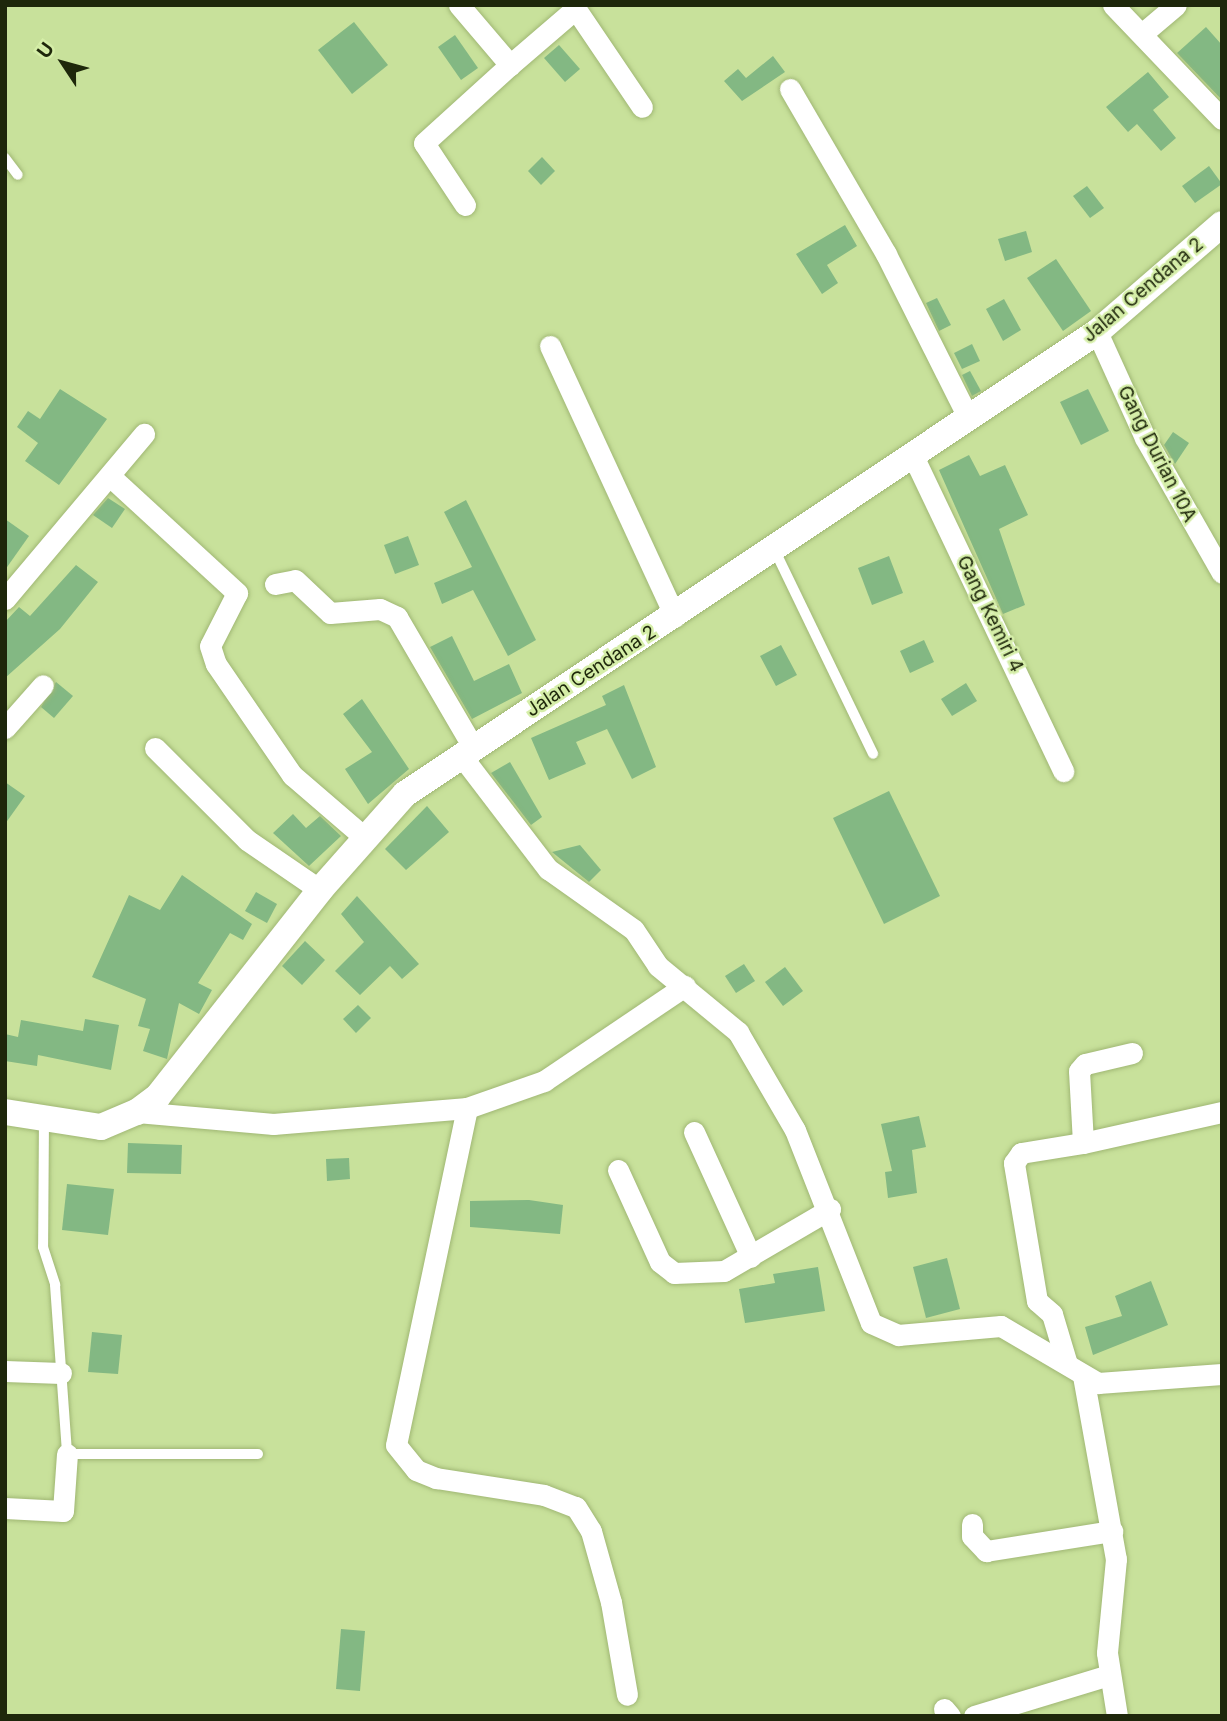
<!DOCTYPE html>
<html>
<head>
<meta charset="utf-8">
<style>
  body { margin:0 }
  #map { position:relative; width:1227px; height:1721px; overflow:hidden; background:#c8e19b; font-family:Inter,sans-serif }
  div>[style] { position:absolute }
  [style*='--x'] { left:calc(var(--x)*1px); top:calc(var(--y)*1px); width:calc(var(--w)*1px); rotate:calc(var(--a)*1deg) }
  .building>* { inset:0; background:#83b883 }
  .roads { filter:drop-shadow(0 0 2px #a0b774) drop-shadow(0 0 2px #a0b774) }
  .service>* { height:10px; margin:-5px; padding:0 5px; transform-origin:5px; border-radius:5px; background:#fff }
  .minor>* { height:21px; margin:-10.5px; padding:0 10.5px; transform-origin:10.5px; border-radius:10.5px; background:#fff }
  .tertiary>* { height:26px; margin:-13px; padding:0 13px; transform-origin:13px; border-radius:13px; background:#fff }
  span { translate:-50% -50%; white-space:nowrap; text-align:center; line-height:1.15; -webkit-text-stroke:5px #d5eea8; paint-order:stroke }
  .street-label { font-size:19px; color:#1e270b }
  .frame { position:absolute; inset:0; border:7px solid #1e270b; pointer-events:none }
  .north { position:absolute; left:28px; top:28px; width:70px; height:70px; -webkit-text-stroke:5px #d5eea8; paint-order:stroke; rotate:306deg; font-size:19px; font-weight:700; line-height:28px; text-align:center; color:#1e270b }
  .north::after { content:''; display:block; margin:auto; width:24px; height:32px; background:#1e270b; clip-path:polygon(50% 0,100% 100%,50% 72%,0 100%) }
</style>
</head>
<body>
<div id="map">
  <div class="building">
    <div style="clip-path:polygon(354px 22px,388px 65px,352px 94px,318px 50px)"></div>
    <div style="clip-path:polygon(1206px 27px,1222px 45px,1222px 100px,1177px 53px)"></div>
    <div style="clip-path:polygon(455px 35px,478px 68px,461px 80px,438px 47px)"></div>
    <div style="clip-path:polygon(559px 45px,580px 69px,565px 82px,544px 58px)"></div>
    <div style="clip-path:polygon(773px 56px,785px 72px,742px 101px,724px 81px,738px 69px,746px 78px)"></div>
    <div style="clip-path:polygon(1148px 72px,1169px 97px,1153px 110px,1176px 138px,1161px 151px,1137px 124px,1128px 132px,1106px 107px)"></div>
    <div style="clip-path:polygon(542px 157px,555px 171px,541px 185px,528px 171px)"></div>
    <div style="clip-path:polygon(1209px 166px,1222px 184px,1195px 203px,1182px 186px)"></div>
    <div style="clip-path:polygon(1087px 186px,1104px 208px,1090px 218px,1073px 196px)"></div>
    <div style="clip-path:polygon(845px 225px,857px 246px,827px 265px,838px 283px,822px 294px,796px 254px)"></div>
    <div style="clip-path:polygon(1026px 231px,1032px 252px,1005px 261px,998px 239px)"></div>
    <div style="clip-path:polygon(1056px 259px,1091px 311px,1063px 331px,1027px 278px)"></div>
    <div style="clip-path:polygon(937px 298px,951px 325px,939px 331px,926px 303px)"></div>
    <div style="clip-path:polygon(1004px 299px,1021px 330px,1003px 341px,986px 309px)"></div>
    <div style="clip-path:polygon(972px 344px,980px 361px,962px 369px,954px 353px)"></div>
    <div style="clip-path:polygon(970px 371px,981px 391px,972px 396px,962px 375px)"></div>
    <div style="clip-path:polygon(60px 389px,107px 419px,59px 485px,25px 461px,38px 443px,17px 427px,28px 411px,40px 419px)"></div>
    <div style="clip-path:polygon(1088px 389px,1109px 431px,1081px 445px,1060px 402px)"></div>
    <div style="clip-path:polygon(1173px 432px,1189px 443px,1175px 464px,1164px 445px)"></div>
    <div style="clip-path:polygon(969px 455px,980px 476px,1005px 465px,1028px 515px,999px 529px,1025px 605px,1003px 614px,939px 470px)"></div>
    <div style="clip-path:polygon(108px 498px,125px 509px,112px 528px,93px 515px)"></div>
    <div style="clip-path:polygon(466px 500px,536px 640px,508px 656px,473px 590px,442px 604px,434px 583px,472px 567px,444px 512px)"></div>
    <div style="clip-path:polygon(5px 519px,29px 536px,5px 570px)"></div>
    <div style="clip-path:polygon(408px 536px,419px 565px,395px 574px,384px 545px)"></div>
    <div style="clip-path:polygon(889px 556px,903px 593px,872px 605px,858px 568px)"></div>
    <div style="clip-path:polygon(76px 565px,98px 582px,60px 629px,5px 678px,5px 622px,19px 607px,30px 616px)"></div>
    <div style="clip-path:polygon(452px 636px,474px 681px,509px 664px,522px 693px,472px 719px,430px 647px)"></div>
    <div style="clip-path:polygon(924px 640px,934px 662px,910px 673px,900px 651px)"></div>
    <div style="clip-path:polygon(781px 645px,797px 675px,776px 686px,760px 656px)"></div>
    <div style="clip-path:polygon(56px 682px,73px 696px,54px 718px,41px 707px)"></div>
    <div style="clip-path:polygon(966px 683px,977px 701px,952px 716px,941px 699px)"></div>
    <div style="clip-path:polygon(624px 685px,656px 767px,632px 779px,607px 729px,576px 742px,586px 764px,549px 780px,531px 738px,606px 705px,602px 696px)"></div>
    <div style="clip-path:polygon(362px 699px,409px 769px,368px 804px,345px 769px,372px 752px,343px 714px)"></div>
    <div style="clip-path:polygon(510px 762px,542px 817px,531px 825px,491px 773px)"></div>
    <div style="clip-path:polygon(5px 782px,25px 796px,5px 824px)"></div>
    <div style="clip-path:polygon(889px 791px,940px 896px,884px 924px,833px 818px)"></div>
    <div style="clip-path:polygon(427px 806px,449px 832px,406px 870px,385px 849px)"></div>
    <div style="clip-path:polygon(293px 814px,306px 828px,320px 816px,341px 836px,309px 866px,273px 833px)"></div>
    <div style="clip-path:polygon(580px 845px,601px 870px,589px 882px,552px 852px)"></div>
    <div style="clip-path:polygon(182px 875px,252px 924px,243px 940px,230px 933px,198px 983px,212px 990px,199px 1014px,179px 1003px,167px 1059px,143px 1051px,150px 1029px,138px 1026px,146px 999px,92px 977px,129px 895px,160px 910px)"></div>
    <div style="clip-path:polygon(256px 892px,277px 904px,267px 923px,245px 911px)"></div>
    <div style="clip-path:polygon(357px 896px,419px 964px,402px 979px,390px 966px,360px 995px,335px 971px,364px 942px,341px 914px)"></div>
    <div style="clip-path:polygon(305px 941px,325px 960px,302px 985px,282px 966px)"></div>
    <div style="clip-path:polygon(744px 964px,755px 981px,736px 993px,725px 976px)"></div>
    <div style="clip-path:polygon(785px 967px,803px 991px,783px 1006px,765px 982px)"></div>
    <div style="clip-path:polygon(358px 1005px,371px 1018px,356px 1033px,343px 1019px)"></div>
    <div style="clip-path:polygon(85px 1019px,119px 1025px,111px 1070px,38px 1055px,37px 1066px,5px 1061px,5px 1034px,18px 1037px,21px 1020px,83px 1031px)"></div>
    <div style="clip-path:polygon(919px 1116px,926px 1147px,912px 1150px,917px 1193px,888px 1198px,885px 1172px,892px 1171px,881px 1124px)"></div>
    <div style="clip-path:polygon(128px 1143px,182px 1145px,181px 1174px,127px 1173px)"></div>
    <div style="clip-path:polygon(349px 1158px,350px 1179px,327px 1181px,326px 1159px)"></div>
    <div style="clip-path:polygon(67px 1184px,114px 1189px,108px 1235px,62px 1230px)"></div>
    <div style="clip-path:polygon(529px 1200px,563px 1205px,560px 1234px,470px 1227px,470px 1201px)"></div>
    <div style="clip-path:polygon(947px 1258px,960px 1309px,926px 1318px,913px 1267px)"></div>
    <div style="clip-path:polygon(818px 1267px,825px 1311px,745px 1323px,739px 1289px,775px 1283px,773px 1274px)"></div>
    <div style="clip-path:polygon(1151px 1281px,1168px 1325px,1093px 1355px,1085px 1327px,1122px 1316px,1115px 1296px)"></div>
    <div style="clip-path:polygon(92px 1332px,122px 1335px,118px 1374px,88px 1372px)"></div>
    <div style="clip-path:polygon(341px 1629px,365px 1631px,360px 1691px,336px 1689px)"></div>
  </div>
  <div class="roads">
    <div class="service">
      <div style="--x:5;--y:158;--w:21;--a:53"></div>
      <div style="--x:776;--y:553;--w:223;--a:64.2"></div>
      <div style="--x:44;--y:1118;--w:129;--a:90.4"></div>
      <div style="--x:43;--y:1247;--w:40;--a:72"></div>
      <div style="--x:55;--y:1285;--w:169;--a:85.9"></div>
      <div style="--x:67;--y:1454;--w:191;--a:0"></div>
    </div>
    <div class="minor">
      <div style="--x:459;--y:5;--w:79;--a:49.6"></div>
      <div style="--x:510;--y:65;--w:86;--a:-40.7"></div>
      <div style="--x:573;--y:5;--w:123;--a:55.9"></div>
      <div style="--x:1113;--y:5;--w:158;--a:46.3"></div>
      <div style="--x:1143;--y:33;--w:43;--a:-40.3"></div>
      <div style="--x:790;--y:89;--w:191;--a:59.8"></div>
      <div style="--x:886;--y:254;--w:182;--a:63.3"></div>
      <div style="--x:465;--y:205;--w:74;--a:-123.5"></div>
      <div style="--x:424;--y:143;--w:116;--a:-42.2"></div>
      <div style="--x:1097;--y:332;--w:116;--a:65.6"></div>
      <div style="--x:1145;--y:438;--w:155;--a:60.3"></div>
      <div style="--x:550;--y:346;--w:298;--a:65.2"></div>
      <div style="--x:914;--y:458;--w:347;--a:64.5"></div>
      <div style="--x:112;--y:478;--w:170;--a:42.6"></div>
      <div style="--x:237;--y:593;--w:59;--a:117"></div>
      <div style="--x:210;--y:646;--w:19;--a:72"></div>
      <div style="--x:216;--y:664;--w:135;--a:55.6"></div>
      <div style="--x:292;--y:775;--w:95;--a:40.7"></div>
      <div style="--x:275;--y:584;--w:20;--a:-11"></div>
      <div style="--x:295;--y:580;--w:48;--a:43.3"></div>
      <div style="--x:330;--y:613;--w:50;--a:-4.6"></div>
      <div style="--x:380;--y:609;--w:19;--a:25"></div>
      <div style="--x:397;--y:617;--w:151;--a:59.7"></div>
      <div style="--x:5;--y:599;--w:216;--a:-49.9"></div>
      <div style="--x:5;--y:728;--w:57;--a:-48.5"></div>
      <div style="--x:155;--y:748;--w:130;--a:45"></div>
      <div style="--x:247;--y:840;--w:88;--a:34.4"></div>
      <div style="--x:460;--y:754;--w:145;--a:52.6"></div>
      <div style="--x:548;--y:869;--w:105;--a:35.3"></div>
      <div style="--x:634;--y:930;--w:43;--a:56.3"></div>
      <div style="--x:658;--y:966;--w:104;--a:39.5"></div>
      <div style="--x:738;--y:1032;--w:113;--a:59.8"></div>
      <div style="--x:795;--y:1130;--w:207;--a:68.5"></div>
      <div style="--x:871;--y:1323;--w:30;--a:24"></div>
      <div style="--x:898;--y:1335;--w:103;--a:-5"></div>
      <div style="--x:1001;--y:1326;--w:113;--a:30.4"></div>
      <div style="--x:1098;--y:1383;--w:124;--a:-4.2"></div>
      <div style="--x:1132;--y:1053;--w:48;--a:166.8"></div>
      <div style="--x:1085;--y:1064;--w:9;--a:131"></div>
      <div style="--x:1079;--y:1071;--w:72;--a:86.8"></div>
      <div style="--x:1083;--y:1143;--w:142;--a:-12.6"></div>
      <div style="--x:467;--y:1108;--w:344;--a:101.9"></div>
      <div style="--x:396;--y:1445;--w:32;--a:51"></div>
      <div style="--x:416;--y:1470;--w:22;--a:22"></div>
      <div style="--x:436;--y:1478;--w:109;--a:8.9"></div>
      <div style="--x:544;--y:1495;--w:34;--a:21"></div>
      <div style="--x:576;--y:1507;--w:28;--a:58"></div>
      <div style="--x:591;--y:1531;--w:74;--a:74.3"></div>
      <div style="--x:611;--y:1602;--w:94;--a:80.2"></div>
      <div style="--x:137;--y:1112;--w:137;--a:5"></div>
      <div style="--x:273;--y:1124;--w:195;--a:-4.7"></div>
      <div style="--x:467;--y:1108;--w:82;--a:-19.3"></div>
      <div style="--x:544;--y:1081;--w:170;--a:-34"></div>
      <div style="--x:694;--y:1132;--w:137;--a:65.5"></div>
      <div style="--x:618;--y:1170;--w:101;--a:65.5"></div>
      <div style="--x:660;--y:1262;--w:18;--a:38"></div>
      <div style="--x:674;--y:1273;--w:50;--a:-2.3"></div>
      <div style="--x:724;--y:1271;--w:123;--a:-30.3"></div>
      <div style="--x:1067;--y:1364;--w:52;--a:-106.7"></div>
      <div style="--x:1052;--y:1314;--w:20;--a:-139"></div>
      <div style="--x:1037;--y:1301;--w:140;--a:-99.5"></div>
      <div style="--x:1014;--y:1163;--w:12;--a:-55"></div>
      <div style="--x:1021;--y:1153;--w:63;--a:-9.2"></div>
      <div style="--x:5;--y:1371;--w:56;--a:2"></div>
      <div style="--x:1083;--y:1376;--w:186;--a:79.8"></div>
      <div style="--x:1116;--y:1559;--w:94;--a:95.5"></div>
      <div style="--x:1107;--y:1653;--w:64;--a:81"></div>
      <div style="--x:5;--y:1508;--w:58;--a:3"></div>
      <div style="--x:63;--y:1511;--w:57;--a:-86"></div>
      <div style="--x:972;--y:1524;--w:12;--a:90"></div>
      <div style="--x:972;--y:1536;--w:21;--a:47"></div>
      <div style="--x:986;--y:1551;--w:128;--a:-9"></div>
      <div style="--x:944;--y:1709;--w:9;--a:49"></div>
      <div style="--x:974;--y:1716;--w:141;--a:-16.9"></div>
    </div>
    <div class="tertiary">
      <div style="--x:5;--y:1112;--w:97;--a:8.9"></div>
      <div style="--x:101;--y:1127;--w:39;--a:-23"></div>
      <div style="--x:137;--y:1112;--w:26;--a:-37"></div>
      <div style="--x:158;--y:1096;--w:262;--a:-51.8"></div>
      <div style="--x:320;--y:890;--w:128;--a:-48.5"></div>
      <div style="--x:405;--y:794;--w:832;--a:-33.73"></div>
      <div style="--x:1097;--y:332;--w:165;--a:-40.8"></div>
    </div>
  </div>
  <div class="street-label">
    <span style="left:1143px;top:290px;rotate:-40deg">Jalan Cendana 2</span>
    <span style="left:1157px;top:454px;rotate:63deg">Gang Durian 10A</span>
    <span style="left:990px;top:614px;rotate:64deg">Gang Kemiri 4</span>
    <span style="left:591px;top:671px;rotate:-33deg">Jalan Cendana 2</span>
  </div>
  <div class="frame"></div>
  <div class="north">U</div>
</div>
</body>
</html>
